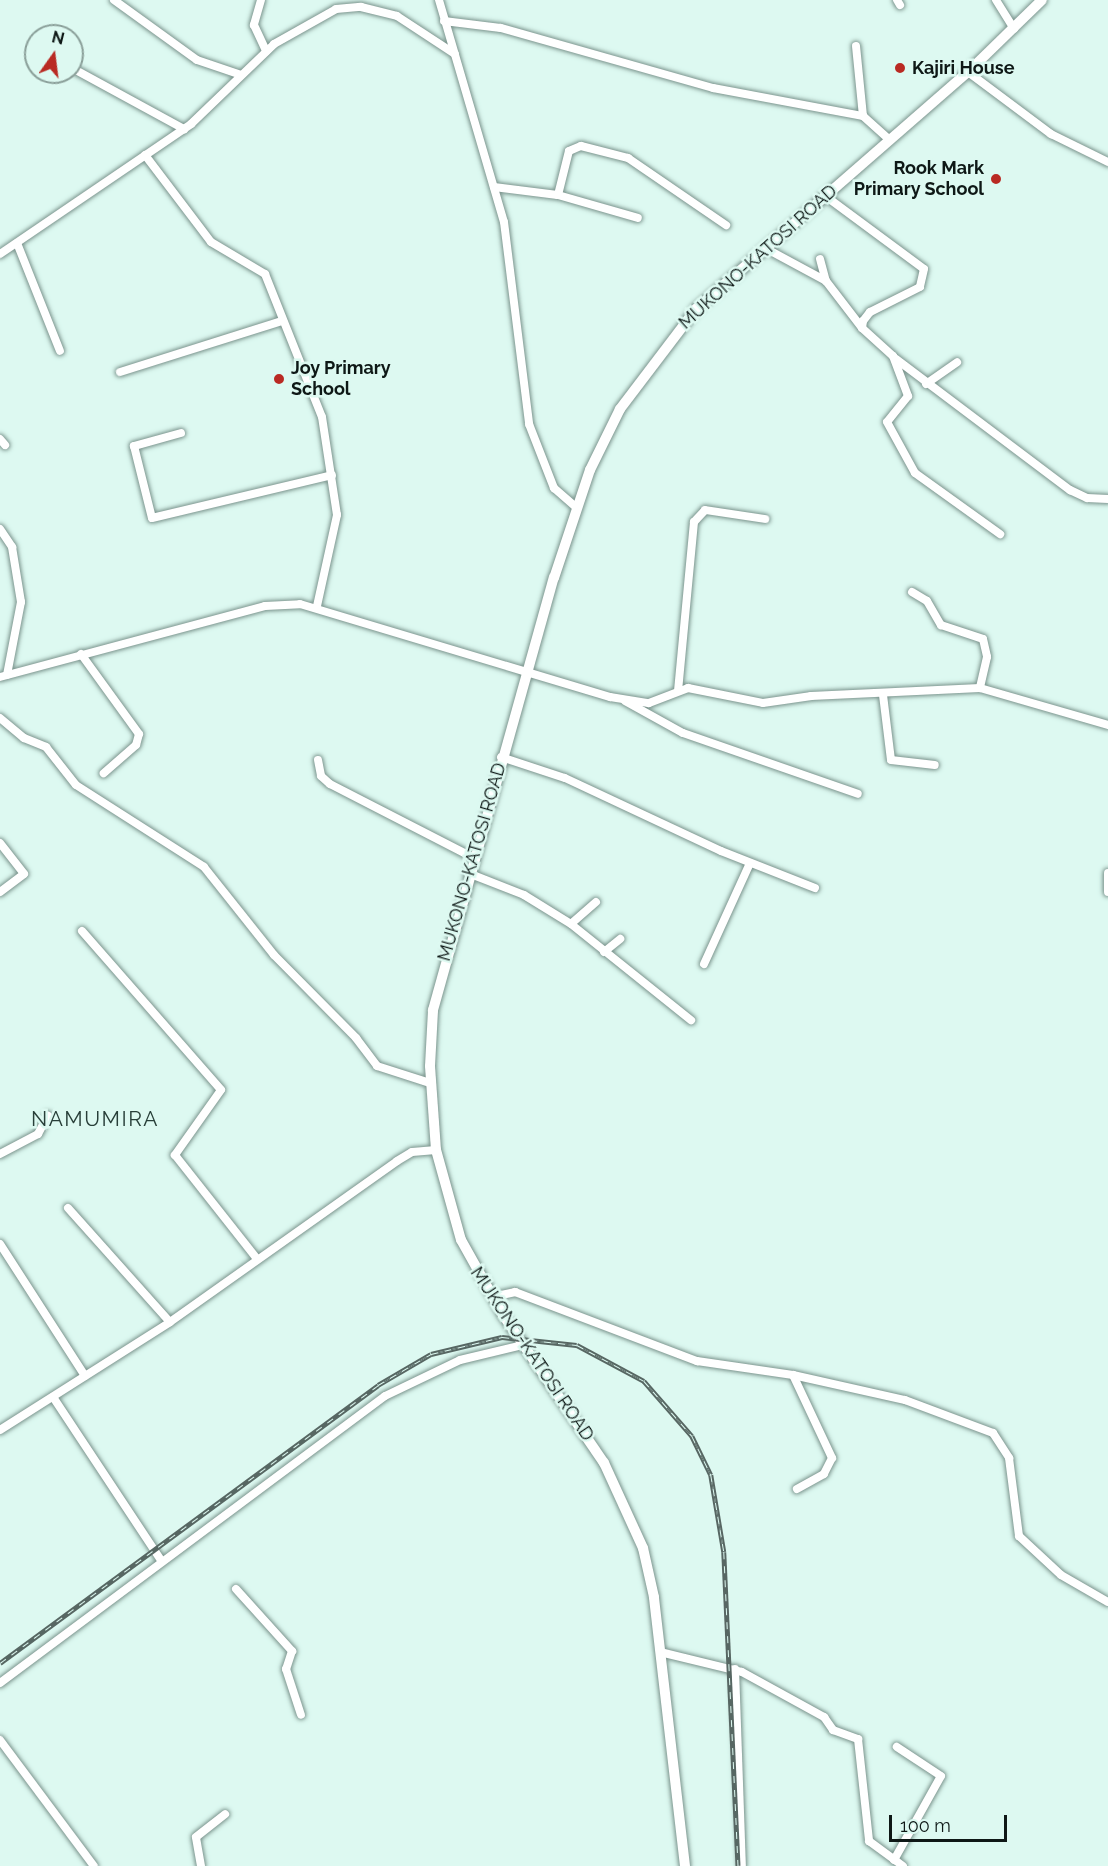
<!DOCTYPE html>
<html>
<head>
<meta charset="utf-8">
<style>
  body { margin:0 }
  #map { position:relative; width:1108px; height:1866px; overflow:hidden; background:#ddf9f1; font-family:Raleway,sans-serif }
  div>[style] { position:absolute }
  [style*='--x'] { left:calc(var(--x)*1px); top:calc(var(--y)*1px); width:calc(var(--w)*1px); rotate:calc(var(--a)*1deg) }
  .roads { filter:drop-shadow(0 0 2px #7b948d) drop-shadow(0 0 2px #7b948d) }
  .minor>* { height:8px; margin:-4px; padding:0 4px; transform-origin:4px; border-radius:4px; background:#fff }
  .major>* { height:10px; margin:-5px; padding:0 5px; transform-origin:5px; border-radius:5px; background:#fff }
  .rail>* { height:4.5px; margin-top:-2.25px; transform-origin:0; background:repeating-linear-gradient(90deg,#ddf9f1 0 7px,#576763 0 14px); box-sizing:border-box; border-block:2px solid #576763 }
  .dots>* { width:16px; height:16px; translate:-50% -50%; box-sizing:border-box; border:3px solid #ddf9f1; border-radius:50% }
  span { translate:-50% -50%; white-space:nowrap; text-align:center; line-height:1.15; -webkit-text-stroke:5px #ddf9f1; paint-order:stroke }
  .poi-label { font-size:18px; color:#0e1816; font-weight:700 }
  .left { translate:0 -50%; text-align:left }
  .right { translate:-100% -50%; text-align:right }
  .street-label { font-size:18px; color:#0e1816 }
  .quarter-label { font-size:21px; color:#283f39; letter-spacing:1.5px }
  .north { position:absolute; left:24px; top:24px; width:60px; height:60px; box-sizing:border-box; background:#ddf9f1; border:2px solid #8a9f99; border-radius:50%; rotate:14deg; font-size:16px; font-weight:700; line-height:24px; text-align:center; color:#0e1816 }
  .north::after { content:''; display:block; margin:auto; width:21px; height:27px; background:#b92a23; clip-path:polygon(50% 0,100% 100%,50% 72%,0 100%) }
  .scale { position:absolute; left:889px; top:1815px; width:118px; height:27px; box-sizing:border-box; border:3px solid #0e1816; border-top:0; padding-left:8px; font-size:18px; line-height:21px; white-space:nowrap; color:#0e1816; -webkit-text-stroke:4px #ddf9f1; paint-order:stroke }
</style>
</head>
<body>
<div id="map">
  <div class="roads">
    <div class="minor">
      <div style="--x:114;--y:0;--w:102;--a:35.9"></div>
      <div style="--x:197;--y:60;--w:46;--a:18.8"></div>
      <div style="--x:261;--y:0;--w:26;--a:106"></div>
      <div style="--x:254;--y:25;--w:29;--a:65"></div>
      <div style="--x:439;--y:0;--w:231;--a:73.7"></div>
      <div style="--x:504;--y:222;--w:204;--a:82.9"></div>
      <div style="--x:529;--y:424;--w:69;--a:68.7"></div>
      <div style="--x:554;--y:488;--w:30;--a:41"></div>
      <div style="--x:897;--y:0;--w:6;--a:59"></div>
      <div style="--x:996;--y:0;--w:34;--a:58"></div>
      <div style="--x:444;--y:21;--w:57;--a:7"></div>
      <div style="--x:501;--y:28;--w:220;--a:15.8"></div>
      <div style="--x:713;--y:88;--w:153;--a:10.6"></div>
      <div style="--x:863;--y:116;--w:36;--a:42"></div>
      <div style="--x:856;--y:46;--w:70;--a:84.3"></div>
      <div style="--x:72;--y:68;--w:128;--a:28.6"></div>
      <div style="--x:968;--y:72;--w:104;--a:36.8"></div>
      <div style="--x:1051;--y:134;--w:64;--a:26.2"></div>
      <div style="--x:145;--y:155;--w:109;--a:52.8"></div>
      <div style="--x:211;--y:242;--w:63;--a:30.7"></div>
      <div style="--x:265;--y:274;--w:154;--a:68.3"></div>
      <div style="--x:322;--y:417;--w:99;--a:81.3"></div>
      <div style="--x:337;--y:515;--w:93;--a:102.4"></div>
      <div style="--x:494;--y:187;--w:64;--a:7.1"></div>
      <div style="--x:558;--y:195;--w:83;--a:16"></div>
      <div style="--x:558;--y:195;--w:45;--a:-76"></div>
      <div style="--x:569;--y:151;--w:13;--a:-23"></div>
      <div style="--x:581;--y:146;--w:49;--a:14.3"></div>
      <div style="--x:628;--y:158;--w:119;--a:34.4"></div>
      <div style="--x:824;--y:195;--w:124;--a:36.5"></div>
      <div style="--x:924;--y:269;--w:18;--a:103"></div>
      <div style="--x:920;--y:287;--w:56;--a:153.4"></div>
      <div style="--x:870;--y:312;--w:11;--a:128"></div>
      <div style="--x:863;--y:321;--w:7;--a:98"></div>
      <div style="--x:862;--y:328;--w:42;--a:42.1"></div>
      <div style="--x:893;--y:356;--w:43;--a:69.4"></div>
      <div style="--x:908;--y:396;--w:33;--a:129"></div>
      <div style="--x:887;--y:422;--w:58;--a:61.2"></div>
      <div style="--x:915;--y:473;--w:105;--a:35.7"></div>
      <div style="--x:17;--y:243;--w:116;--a:68.3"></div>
      <div style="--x:765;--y:248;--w:69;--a:28.4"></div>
      <div style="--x:0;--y:254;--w:231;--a:-34.2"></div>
      <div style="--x:191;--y:124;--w:115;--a:-43.9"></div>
      <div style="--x:274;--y:44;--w:71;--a:-29.4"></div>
      <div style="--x:336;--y:9;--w:25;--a:-5"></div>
      <div style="--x:361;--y:7;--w:37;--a:14"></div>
      <div style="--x:397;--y:16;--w:69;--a:33.2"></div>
      <div style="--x:820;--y:259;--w:23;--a:75"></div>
      <div style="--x:826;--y:281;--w:59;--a:52.5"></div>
      <div style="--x:896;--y:359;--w:218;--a:37"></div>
      <div style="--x:1070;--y:490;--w:19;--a:25"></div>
      <div style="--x:1087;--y:498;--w:21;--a:3"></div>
      <div style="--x:120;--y:372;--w:167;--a:-17.5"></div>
      <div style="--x:926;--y:384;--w:38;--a:-35"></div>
      <div style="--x:181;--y:433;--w:49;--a:164.5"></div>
      <div style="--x:134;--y:446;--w:74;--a:76"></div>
      <div style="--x:152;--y:518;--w:185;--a:-13.4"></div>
      <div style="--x:0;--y:439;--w:8;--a:50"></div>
      <div style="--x:0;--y:529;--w:22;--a:56"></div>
      <div style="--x:12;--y:547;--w:56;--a:80.7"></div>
      <div style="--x:21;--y:602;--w:74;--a:100.9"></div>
      <div style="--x:912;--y:592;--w:17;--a:31"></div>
      <div style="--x:927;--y:601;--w:28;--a:60"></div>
      <div style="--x:941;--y:625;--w:44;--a:18.4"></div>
      <div style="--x:983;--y:639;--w:18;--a:77"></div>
      <div style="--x:987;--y:657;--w:32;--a:103"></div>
      <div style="--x:81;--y:654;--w:99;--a:54.1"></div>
      <div style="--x:139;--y:734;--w:11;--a:105"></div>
      <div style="--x:136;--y:745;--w:43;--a:138.8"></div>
      <div style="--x:0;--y:677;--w:274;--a:-15"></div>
      <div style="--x:265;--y:606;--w:35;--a:-3"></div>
      <div style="--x:300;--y:604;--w:324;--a:16.7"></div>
      <div style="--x:610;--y:697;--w:39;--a:9"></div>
      <div style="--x:649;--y:703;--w:42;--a:-21"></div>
      <div style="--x:688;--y:688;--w:76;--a:11.3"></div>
      <div style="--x:763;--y:703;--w:49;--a:-8.3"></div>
      <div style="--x:811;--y:696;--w:169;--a:-2.7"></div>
      <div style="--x:980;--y:688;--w:133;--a:16.1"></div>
      <div style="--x:678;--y:691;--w:170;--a:-84.6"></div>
      <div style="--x:694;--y:522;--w:16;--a:-47"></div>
      <div style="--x:705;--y:510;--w:61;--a:8.5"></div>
      <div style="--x:883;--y:695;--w:65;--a:83"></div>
      <div style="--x:891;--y:760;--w:44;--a:6.5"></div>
      <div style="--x:625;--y:701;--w:66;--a:28.9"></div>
      <div style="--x:683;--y:733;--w:185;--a:19.2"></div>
      <div style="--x:0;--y:718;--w:31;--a:40"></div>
      <div style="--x:24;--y:738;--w:24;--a:22"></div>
      <div style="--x:46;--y:747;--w:48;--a:51.7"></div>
      <div style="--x:76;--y:785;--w:152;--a:32.6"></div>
      <div style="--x:204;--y:867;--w:112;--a:51.5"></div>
      <div style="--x:274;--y:955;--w:117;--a:45.3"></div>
      <div style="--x:356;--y:1038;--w:35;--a:53"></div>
      <div style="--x:377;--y:1066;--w:56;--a:17.8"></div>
      <div style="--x:501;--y:757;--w:67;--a:18.2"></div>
      <div style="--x:565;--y:778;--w:172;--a:25.1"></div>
      <div style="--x:721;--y:851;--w:101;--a:21.5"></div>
      <div style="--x:318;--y:760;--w:16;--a:79"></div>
      <div style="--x:321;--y:776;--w:12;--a:42"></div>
      <div style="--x:330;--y:784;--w:160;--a:27.2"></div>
      <div style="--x:0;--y:843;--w:39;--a:52"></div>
      <div style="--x:24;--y:874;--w:30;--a:143"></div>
      <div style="--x:468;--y:873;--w:60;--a:21.4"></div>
      <div style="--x:524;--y:895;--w:55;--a:31.7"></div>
      <div style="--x:1108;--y:873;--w:19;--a:90"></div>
      <div style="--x:596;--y:902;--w:33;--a:139"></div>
      <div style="--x:571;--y:924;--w:154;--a:38.7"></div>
      <div style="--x:82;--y:931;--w:211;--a:48.8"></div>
      <div style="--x:221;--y:1090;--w:80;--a:125.3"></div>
      <div style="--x:175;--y:1155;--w:132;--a:51.7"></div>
      <div style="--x:604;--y:952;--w:21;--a:-39"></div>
      <div style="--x:704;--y:964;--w:111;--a:-65.5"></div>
      <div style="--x:0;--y:1154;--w:43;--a:-27.8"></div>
      <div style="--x:38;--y:1134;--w:21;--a:-62"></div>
      <div style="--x:68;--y:1208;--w:153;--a:48.2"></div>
      <div style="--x:0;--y:1244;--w:157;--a:57.2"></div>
      <div style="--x:492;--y:1297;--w:24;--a:-12"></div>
      <div style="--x:515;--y:1292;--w:195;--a:20.8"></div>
      <div style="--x:697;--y:1361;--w:97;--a:8.3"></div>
      <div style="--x:793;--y:1375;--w:115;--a:12.6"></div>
      <div style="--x:905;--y:1400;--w:94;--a:20.6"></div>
      <div style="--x:993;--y:1433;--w:30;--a:57"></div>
      <div style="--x:1009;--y:1458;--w:79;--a:82.7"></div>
      <div style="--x:1019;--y:1536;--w:57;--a:42.9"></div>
      <div style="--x:1061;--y:1575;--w:54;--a:29.9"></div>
      <div style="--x:793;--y:1375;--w:92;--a:64.8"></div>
      <div style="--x:832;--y:1458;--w:18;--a:117"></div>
      <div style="--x:824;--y:1474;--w:31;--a:151"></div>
      <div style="--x:53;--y:1397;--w:196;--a:56.5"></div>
      <div style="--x:0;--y:1430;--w:201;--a:-32.4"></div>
      <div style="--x:170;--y:1322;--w:278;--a:-35.3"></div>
      <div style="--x:397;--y:1161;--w:17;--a:-31"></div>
      <div style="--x:412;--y:1152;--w:24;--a:-5"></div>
      <div style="--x:236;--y:1589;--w:84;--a:47.9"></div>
      <div style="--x:292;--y:1651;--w:19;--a:108"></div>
      <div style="--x:286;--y:1669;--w:48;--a:71.9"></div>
      <div style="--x:660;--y:1652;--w:84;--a:13.7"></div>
      <div style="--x:742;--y:1672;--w:94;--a:28.8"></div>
      <div style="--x:824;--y:1717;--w:16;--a:55"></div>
      <div style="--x:833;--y:1730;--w:27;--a:20"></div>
      <div style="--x:858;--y:1739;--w:103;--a:83.8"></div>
      <div style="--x:869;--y:1841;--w:42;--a:36.3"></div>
      <div style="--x:735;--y:1669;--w:197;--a:88"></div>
      <div style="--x:0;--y:1683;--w:480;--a:-36.7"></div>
      <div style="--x:385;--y:1396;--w:83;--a:-25.6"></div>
      <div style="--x:460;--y:1360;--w:65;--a:-13.4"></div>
      <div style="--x:0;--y:1740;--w:157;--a:53.3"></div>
      <div style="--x:894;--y:1860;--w:96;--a:-60.8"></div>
      <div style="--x:941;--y:1776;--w:53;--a:-146.6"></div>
      <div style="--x:201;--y:1866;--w:29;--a:-100"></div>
      <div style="--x:196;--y:1837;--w:37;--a:-38"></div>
    </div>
    <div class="major">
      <div style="--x:685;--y:1866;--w:271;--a:-96.6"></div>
      <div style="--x:654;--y:1597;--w:50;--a:-102.7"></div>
      <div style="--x:643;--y:1548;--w:94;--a:-114.6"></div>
      <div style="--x:604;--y:1463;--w:179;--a:-124.3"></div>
      <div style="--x:503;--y:1315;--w:86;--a:-119.2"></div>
      <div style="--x:461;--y:1240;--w:93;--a:-105.5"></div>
      <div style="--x:436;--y:1150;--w:84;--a:-94.1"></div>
      <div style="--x:430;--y:1066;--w:56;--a:-86.9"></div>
      <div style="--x:433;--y:1010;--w:449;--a:-74.4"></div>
      <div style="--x:554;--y:578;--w:114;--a:-71.6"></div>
      <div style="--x:590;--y:470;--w:68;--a:-63.8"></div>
      <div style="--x:620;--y:409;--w:126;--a:-52.8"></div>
      <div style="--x:696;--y:309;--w:361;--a:-41.1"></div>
      <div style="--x:968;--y:72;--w:103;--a:-44.2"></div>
    </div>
  </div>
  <div class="rail">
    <div style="--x:0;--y:1663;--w:469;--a:-36.3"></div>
    <div style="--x:378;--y:1385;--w:61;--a:-30.3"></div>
    <div style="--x:431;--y:1354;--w:73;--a:-13.5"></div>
    <div style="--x:502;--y:1337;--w:75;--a:6.1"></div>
    <div style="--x:577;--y:1345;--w:76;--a:28.2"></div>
    <div style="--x:644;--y:1381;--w:73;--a:48.9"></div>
    <div style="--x:692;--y:1436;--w:43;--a:64"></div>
    <div style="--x:711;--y:1475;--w:78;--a:80.4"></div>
    <div style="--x:724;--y:1552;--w:314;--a:87.4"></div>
  </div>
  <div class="dots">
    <div style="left:900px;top:68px;background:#b92a23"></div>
    <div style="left:996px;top:179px;background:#b92a23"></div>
    <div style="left:279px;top:379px;background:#b92a23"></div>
  </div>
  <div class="poi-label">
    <span class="left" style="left:912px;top:68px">Kajiri House</span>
    <span class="right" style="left:984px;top:179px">Rook Mark<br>Primary School</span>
    <span class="left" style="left:291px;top:379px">Joy Primary<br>School</span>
  </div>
  <div class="street-label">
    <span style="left:758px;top:257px;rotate:-42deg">MUKONO-KATOSI ROAD</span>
    <span style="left:472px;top:862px;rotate:-74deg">MUKONO-KATOSI ROAD</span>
    <span style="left:532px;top:1354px;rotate:56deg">MUKONO-KATOSI ROAD</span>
  </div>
  <div class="quarter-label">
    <span style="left:95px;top:1119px">NAMUMIRA</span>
  </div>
  <div class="north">N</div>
  <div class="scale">100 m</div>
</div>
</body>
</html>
